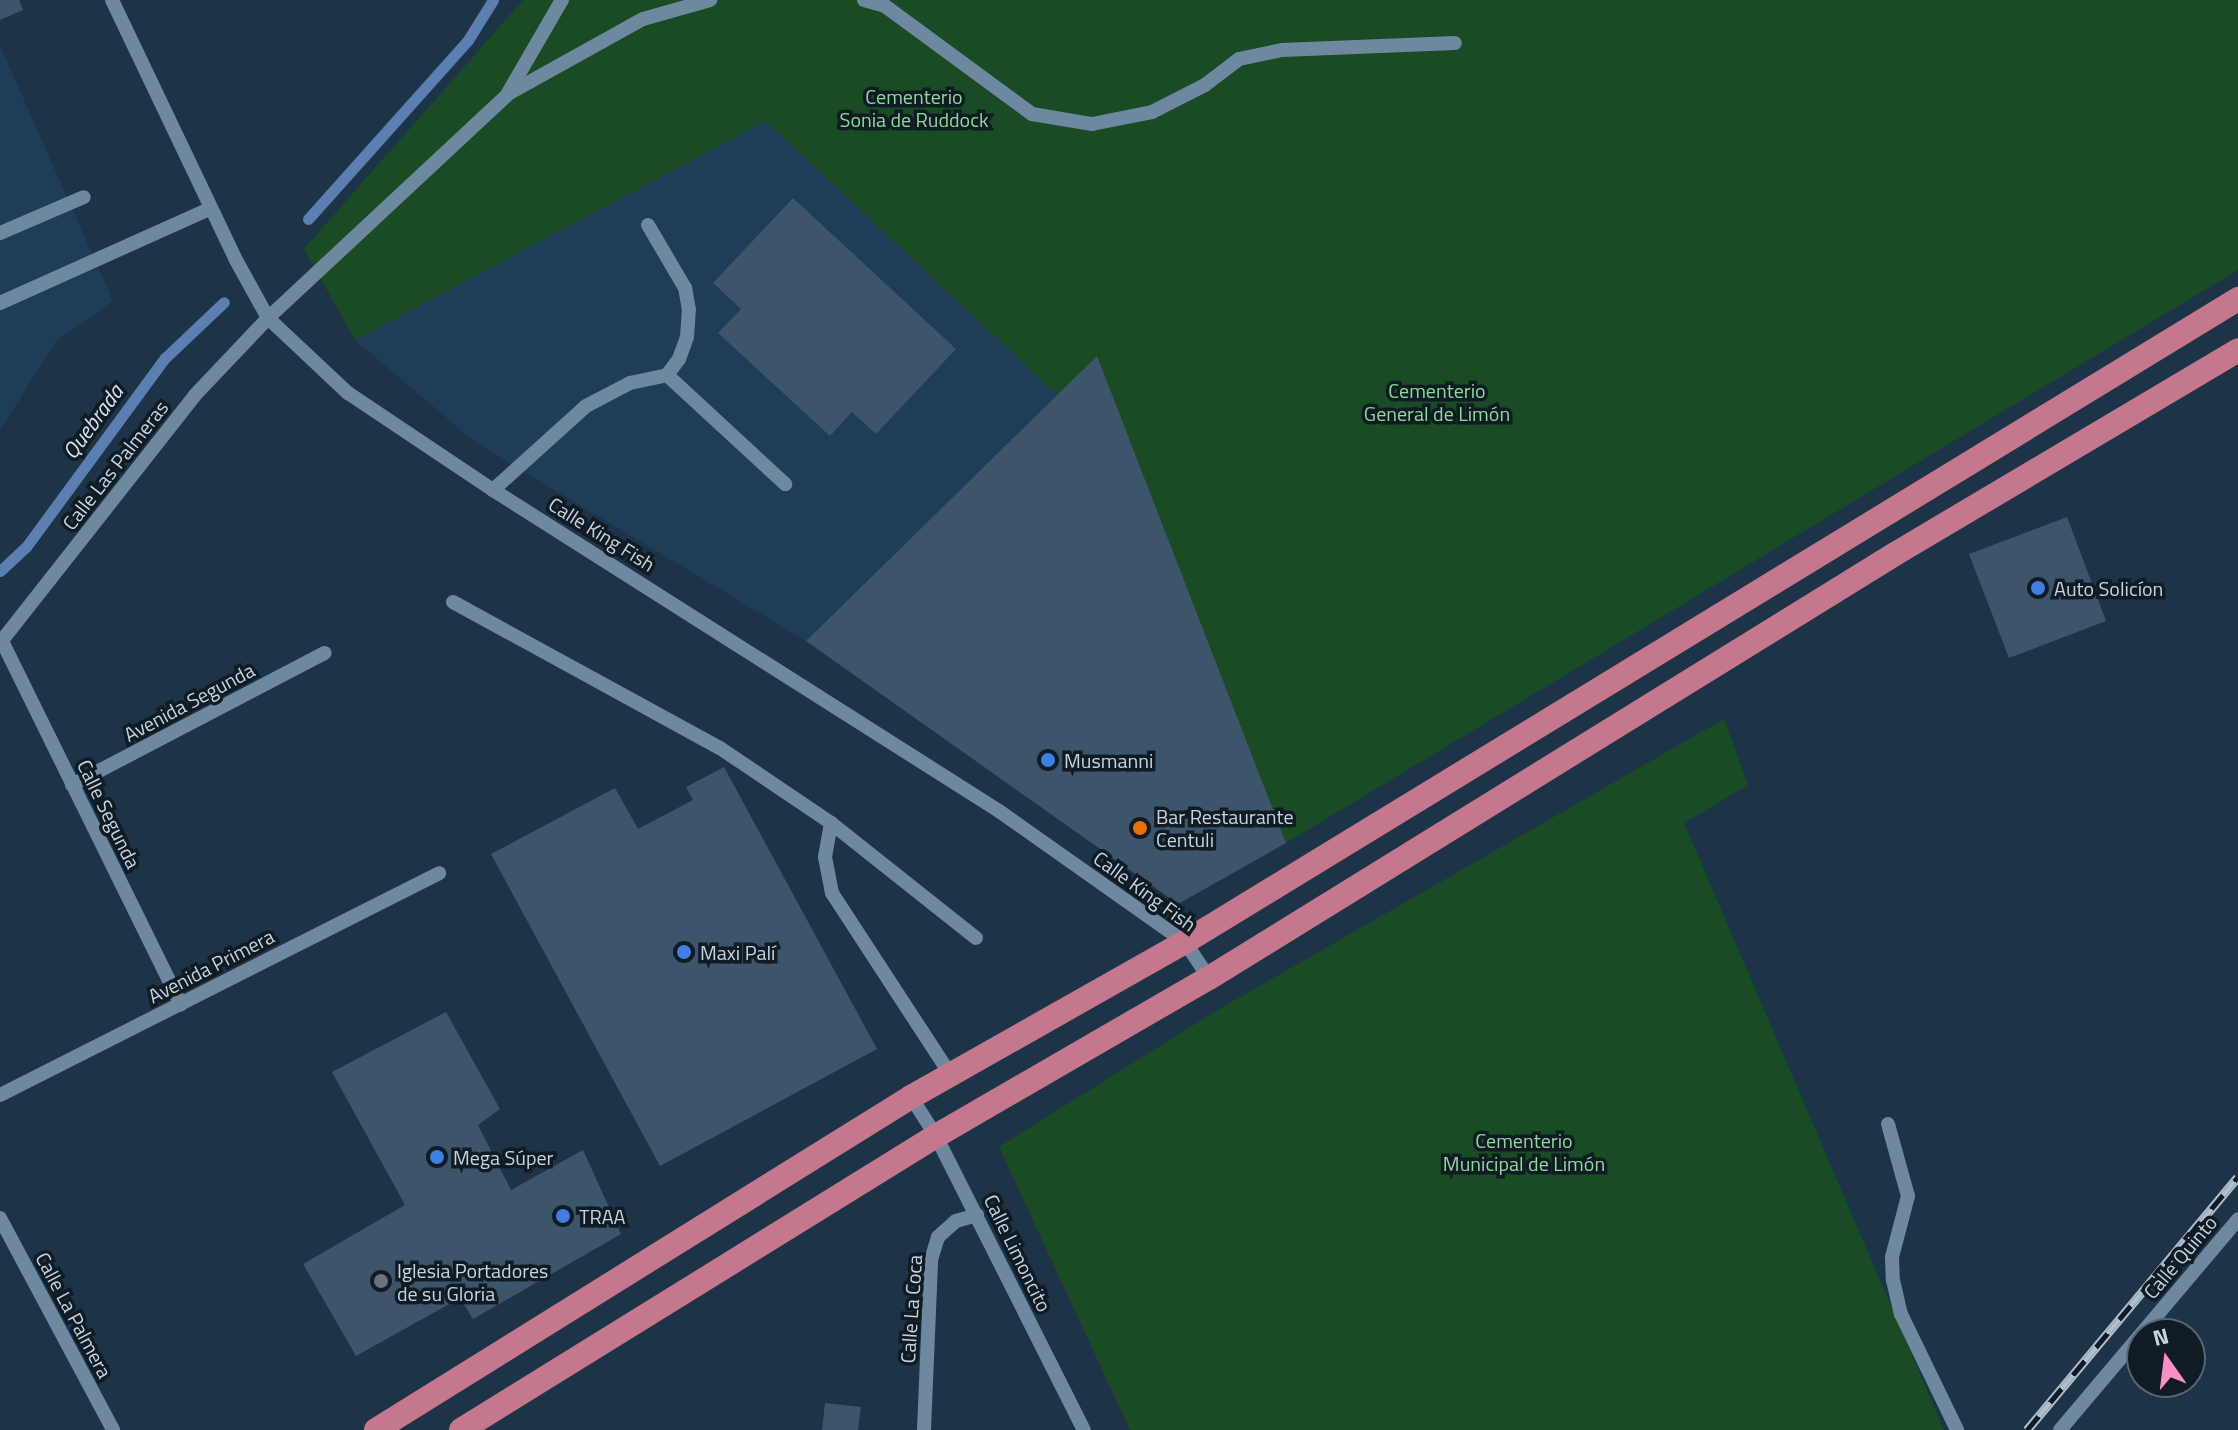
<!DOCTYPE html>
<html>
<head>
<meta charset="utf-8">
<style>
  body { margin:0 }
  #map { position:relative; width:2238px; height:1430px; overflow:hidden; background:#1d3448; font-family:"Titillium Web",sans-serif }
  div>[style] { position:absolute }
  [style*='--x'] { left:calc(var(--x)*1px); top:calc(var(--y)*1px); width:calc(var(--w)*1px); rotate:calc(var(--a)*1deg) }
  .built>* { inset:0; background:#1f3d57 }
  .green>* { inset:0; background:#194b24 }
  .stream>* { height:11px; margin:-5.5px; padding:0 5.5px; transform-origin:5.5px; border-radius:5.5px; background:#5c7fb1 }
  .building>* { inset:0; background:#3d556b }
  .minor>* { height:14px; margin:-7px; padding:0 7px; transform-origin:7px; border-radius:7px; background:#6d889f }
  .highway>* { height:24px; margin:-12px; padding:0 12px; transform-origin:12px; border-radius:12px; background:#c4778d }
  .rail>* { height:9px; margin-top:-4.5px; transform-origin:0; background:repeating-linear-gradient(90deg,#111b24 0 18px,#afbecc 0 36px); box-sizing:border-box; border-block:2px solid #afbecc }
  .dots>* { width:22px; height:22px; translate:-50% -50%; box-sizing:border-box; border:4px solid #111b24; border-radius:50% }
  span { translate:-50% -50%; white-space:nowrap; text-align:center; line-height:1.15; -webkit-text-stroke:7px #111b24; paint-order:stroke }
  .park-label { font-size:20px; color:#8fda9a }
  .street-label { font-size:20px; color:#c6d4e1 }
  .poi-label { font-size:20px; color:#c6d4e1 }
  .left { translate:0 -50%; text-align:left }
  .water-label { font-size:22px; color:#d8e3f2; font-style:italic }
  .north { position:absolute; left:2126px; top:1318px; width:80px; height:80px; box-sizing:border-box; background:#111b24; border:2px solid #596570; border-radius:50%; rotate:346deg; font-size:22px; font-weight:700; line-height:32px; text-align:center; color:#c6d4e1 }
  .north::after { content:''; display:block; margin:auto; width:28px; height:36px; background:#fa8fc6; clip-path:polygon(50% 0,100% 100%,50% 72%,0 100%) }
</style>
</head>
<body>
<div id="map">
  <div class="built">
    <div style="clip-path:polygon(0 46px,113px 301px,56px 341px,0 430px)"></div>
    <div style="clip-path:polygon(766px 121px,1057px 395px,806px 641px,475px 442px,355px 340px)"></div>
  </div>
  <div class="green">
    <div style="clip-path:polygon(523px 0,2238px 0,2238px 270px,1286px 843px,1097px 357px,1057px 395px,766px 121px,355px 340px,304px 249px)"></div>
    <div style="clip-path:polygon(1724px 719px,1748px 785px,1684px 823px,1944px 1430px,1130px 1430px,999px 1147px,1216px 1011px)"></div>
  </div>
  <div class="stream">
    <div style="--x:308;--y:219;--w:240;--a:-48.2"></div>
    <div style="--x:468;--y:40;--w:47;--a:-58"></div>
    <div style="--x:0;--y:571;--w:35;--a:-43"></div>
    <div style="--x:26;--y:547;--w:235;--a:-53.7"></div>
    <div style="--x:165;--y:358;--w:81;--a:-43.5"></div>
  </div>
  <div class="building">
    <div style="clip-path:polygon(0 0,19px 0,23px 10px,0 20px)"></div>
    <div style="clip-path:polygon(793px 198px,956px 349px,876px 434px,852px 412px,830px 436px,718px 333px,741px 309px,713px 283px)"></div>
    <div style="clip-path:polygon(1097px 356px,1286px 843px,1178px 904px,806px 641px)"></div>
    <div style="clip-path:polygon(2067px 517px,2106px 621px,2009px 658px,1969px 554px)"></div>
    <div style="clip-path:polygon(724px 767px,877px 1049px,660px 1166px,491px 854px,615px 788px,638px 829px,693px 800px,686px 787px)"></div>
    <div style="clip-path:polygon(446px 1012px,500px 1109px,478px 1125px,511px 1190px,583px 1150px,621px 1234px,473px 1319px,460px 1298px,356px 1356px,303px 1264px,405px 1205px,332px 1072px)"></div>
    <div style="clip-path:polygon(825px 1403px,861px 1407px,858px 1430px,822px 1430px)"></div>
  </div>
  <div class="minor">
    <div style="--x:112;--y:0;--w:288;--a:64.5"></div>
    <div style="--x:236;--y:260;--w:66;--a:61.1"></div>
    <div style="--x:268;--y:318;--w:110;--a:43.2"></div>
    <div style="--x:348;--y:393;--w:174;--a:33.8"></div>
    <div style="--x:493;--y:490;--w:599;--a:32.39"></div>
    <div style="--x:999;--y:811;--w:228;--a:35.2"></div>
    <div style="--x:1185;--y:942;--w:43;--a:56.3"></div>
    <div style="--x:864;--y:0;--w:22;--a:16"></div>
    <div style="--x:885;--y:6;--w:182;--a:36.3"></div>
    <div style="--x:1032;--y:114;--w:61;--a:9.5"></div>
    <div style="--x:1092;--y:124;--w:61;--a:-11.3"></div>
    <div style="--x:1152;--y:112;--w:59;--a:-27"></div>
    <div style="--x:1205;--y:85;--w:43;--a:-37.4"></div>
    <div style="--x:1239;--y:59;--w:44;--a:-11.8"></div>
    <div style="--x:1282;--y:50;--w:173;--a:-2.3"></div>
    <div style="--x:508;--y:93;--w:108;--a:-59.9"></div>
    <div style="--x:0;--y:233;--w:91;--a:-23.2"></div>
    <div style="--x:0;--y:303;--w:231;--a:-24.2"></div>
    <div style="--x:667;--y:375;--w:161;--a:42.7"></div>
    <div style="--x:493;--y:490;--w:125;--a:-42.1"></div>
    <div style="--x:586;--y:406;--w:50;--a:-27.6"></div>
    <div style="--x:630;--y:383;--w:38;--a:-12"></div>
    <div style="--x:667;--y:375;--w:20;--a:-53"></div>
    <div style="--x:679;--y:359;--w:23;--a:-70"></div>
    <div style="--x:687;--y:337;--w:27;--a:-86"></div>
    <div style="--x:689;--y:310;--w:22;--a:-100"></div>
    <div style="--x:685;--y:288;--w:73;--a:-120.4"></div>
    <div style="--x:453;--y:602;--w:304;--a:28.7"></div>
    <div style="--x:720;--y:748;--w:134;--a:34"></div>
    <div style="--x:831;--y:823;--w:185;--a:38.4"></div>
    <div style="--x:2;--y:641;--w:405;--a:63.8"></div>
    <div style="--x:0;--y:643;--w:315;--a:-51.8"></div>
    <div style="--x:195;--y:395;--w:106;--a:-46.5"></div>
    <div style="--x:268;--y:318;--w:328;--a:-43"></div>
    <div style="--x:508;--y:94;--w:154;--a:-29.1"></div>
    <div style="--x:643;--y:19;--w:70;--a:-15.8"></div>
    <div style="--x:72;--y:785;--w:285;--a:-27.6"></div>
    <div style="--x:831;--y:823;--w:35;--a:100"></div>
    <div style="--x:825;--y:857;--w:37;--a:79"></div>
    <div style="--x:832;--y:893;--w:216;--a:56.9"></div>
    <div style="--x:0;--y:1095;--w:492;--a:-26.8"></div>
    <div style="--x:911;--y:1097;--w:46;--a:57.3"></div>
    <div style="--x:936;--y:1136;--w:329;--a:63.3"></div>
    <div style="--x:1888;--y:1124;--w:75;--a:74.5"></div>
    <div style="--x:1908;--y:1196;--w:63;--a:104.7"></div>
    <div style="--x:1892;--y:1257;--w:23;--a:88"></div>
    <div style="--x:1893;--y:1280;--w:35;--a:77"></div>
    <div style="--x:1901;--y:1314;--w:129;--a:64.2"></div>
    <div style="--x:0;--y:1218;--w:240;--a:61.9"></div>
    <div style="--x:924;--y:1430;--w:170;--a:-87.6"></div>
    <div style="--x:931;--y:1260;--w:24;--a:-73"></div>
    <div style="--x:938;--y:1237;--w:24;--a:-42"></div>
    <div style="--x:956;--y:1221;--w:22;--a:-16"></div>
    <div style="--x:2060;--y:1430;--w:276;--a:-49.8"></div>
  </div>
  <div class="highway">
    <div style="--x:376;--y:1430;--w:630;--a:-31.9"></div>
    <div style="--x:911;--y:1097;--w:315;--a:-29.5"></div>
    <div style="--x:1185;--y:942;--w:1234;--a:-31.41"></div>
    <div style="--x:461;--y:1430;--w:559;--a:-31.76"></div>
    <div style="--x:936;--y:1136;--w:315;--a:-30.1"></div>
    <div style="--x:1209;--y:978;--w:806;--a:-31.72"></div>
    <div style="--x:1895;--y:554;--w:399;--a:-30.7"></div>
  </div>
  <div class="rail">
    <div style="--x:2027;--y:1430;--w:329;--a:-50.2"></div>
  </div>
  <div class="dots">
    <div style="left:2038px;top:588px;background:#3f7fe0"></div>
    <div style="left:1048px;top:760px;background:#3f7fe0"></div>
    <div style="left:1140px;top:828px;background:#e8710a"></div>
    <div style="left:684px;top:952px;background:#3f7fe0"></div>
    <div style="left:437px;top:1157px;background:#3f7fe0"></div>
    <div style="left:563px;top:1216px;background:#3f7fe0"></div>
    <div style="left:381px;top:1281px;background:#6b7280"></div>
  </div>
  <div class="park-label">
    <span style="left:914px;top:108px">Cementerio<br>Sonia de Ruddock</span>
    <span style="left:1437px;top:402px">Cementerio<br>General de Limón</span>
    <span style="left:1524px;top:1152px">Cementerio<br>Municipal de Limón</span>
  </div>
  <div class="street-label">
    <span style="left:115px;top:465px;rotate:-52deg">Calle Las Palmeras</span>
    <span style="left:602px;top:534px;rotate:32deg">Calle King Fish</span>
    <span style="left:189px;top:702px;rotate:-28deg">Avenida Segunda</span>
    <span style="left:109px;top:814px;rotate:64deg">Calle Segunda</span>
    <span style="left:1145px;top:891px;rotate:36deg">Calle King Fish</span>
    <span style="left:211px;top:966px;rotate:-27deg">Avenida Primera</span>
    <span style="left:1018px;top:1253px;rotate:64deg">Calle Limoncito</span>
    <span style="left:2180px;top:1257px;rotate:-50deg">Calle Quinto</span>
    <span style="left:911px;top:1309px;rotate:-86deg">Calle La Coca</span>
    <span style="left:74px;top:1315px;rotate:62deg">Calle La Palmera</span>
  </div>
  <div class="poi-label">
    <span class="left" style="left:2054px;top:588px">Auto Solicíon</span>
    <span class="left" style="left:1064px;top:760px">Musmanni</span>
    <span class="left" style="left:1156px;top:828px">Bar Restaurante<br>Centuli</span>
    <span class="left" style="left:700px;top:952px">Maxi Palí</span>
    <span class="left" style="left:453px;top:1157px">Mega Súper</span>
    <span class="left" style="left:579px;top:1216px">TRAA</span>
    <span class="left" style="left:397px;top:1282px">Iglesia Portadores<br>de su Gloria</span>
  </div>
  <div class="water-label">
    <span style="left:93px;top:422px;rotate:-54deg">Quebrada</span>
  </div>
  <div class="north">N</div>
</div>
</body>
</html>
